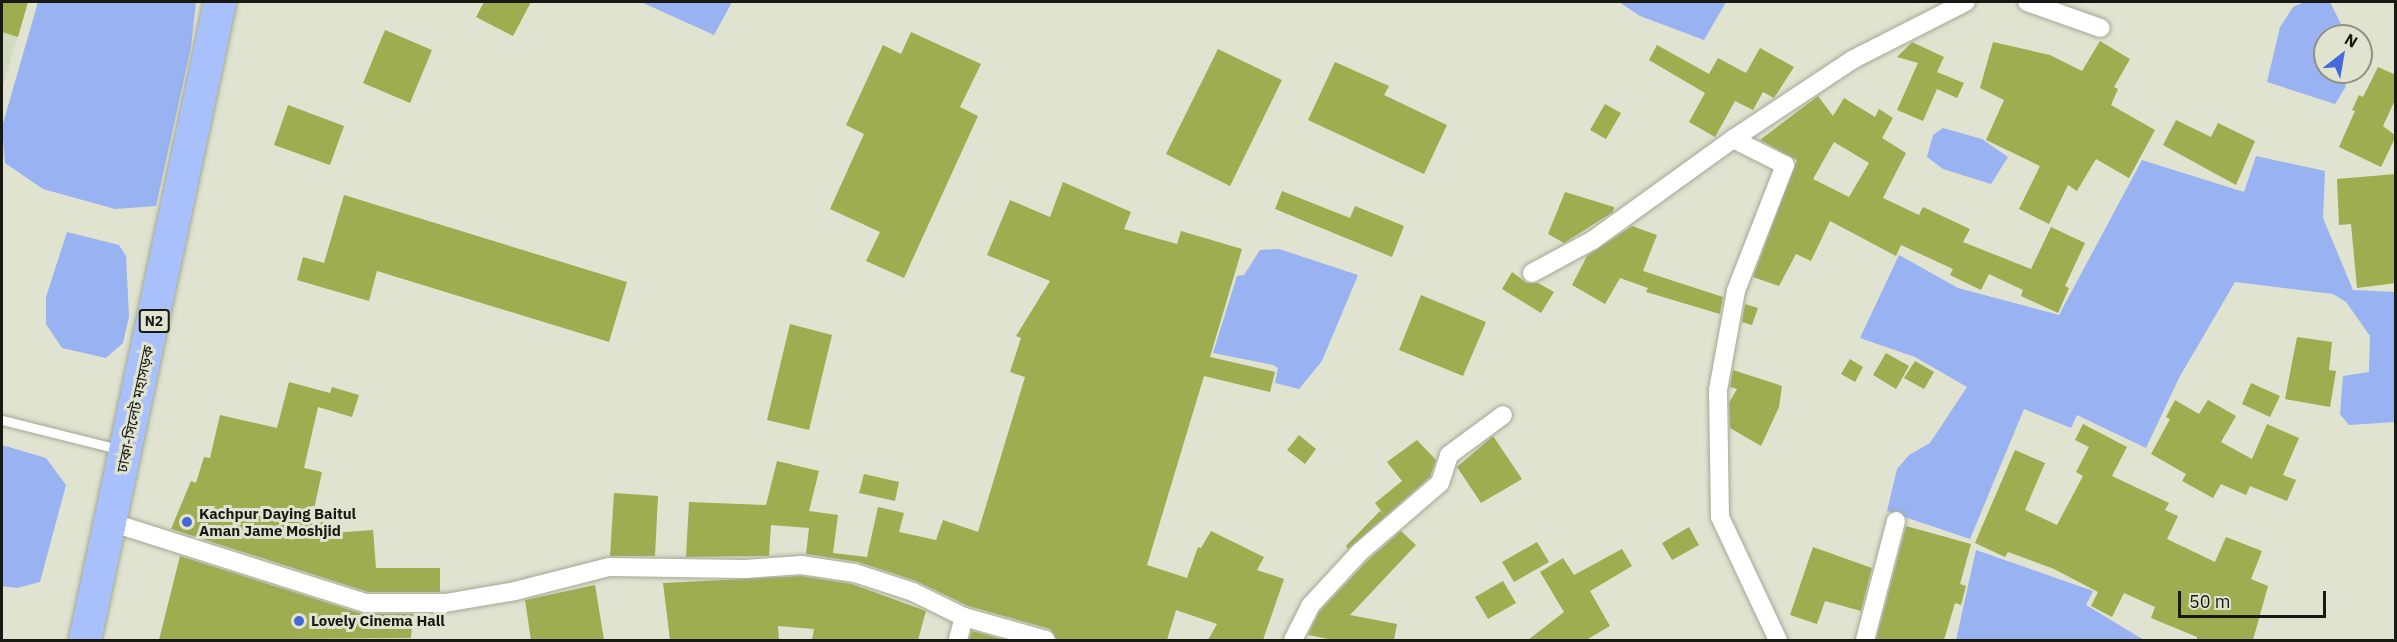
<!DOCTYPE html>
<html>
<head>
<meta charset="utf-8">
<style>
  body { margin:0 }
  #map { position:relative; width:2397px; height:642px; overflow:hidden; background:#dfe3cf; font-family:"IBM Plex Sans","Noto Sans Bengali",sans-serif }
  div>[style] { position:absolute }
  [style*='--x'] { left:calc(var(--x)*1px); top:calc(var(--y)*1px); width:calc(var(--w)*1px); rotate:calc(var(--a)*1deg) }
  .built>* { inset:0; background:#d4dabf }
  .water>* { inset:0; background:#99b2f2 }
  .building>* { inset:0; background:#9dad4f }
  .roads { filter:drop-shadow(0 0 2px #a3a895) drop-shadow(0 0 2px #a3a895) }
  .lane>* { height:9px; margin:-4.5px; padding:0 4.5px; transform-origin:4.5px; border-radius:4.5px; background:#fff }
  .street>* { height:18px; margin:-9px; padding:0 9px; transform-origin:9px; border-radius:9px; background:#fff }
  .highway>* { height:32px; margin:-16px; padding:0 16px; transform-origin:16px; border-radius:16px; background:#a8c0fc }
  .dots>* { width:16px; height:16px; translate:-50% -50%; box-sizing:border-box; border:3px solid #dfe3cf; border-radius:50% }
  span { translate:-50% -50%; white-space:nowrap; text-align:center; line-height:1.15; -webkit-text-stroke:6px #dfe3cf; paint-order:stroke }
  .shield-label span { padding:2px 4px; background:#dfe3cf; border:2px solid; border-radius:4px; -webkit-text-stroke-width:0 }
  .shield-label { font-size:14px; color:#171912; font-weight:700 }
  .street-label { font-size:15px; color:#171912 }
  .poi-label { font-size:15px; color:#171912; font-weight:700 }
  .left { translate:0 -50%; text-align:left }
  .frame { position:absolute; inset:0; border:3px solid #171912; pointer-events:none }
  .north { position:absolute; left:2313px; top:24px; width:60px; height:60px; box-sizing:border-box; background:#dfe3cf; border:2px solid #8f9283; border-radius:50%; rotate:31deg; font-size:16px; font-weight:700; line-height:24px; text-align:center; color:#171912 }
  .north::after { content:''; display:block; margin:auto; width:21px; height:27px; background:#4568da; clip-path:polygon(50% 0,100% 100%,50% 72%,0 100%) }
  .scale { position:absolute; left:2178px; top:591px; width:148px; height:27px; box-sizing:border-box; border:3px solid #171912; border-top:0; padding-left:8px; font-size:18px; line-height:21px; white-space:nowrap; color:#171912; -webkit-text-stroke:4px #dfe3cf; paint-order:stroke }
</style>
</head>
<body>
<div id="map">
  <div class="built">
    <div style="clip-path:polygon(2px 2px,27px 2px,2px 90px)"></div>
  </div>
  <div class="water">
    <div style="clip-path:polygon(38px 2px,196px 2px,191px 47px,156px 206px,115px 209px,43px 189px,5px 163px,2px 127px)"></div>
    <div style="clip-path:polygon(641px 2px,732px 2px,714px 35px)"></div>
    <div style="clip-path:polygon(1619px 2px,1726px 2px,1704px 40px,1640px 16px)"></div>
    <div style="clip-path:polygon(2305px 2px,2330px 2px,2347px 36px,2325px 36px,2325px 72px,2349px 72px,2345px 88px,2335px 104px,2267px 82px,2280px 27px,2293px 7px)"></div>
    <div style="clip-path:polygon(1943px 128px,1982px 139px,2008px 157px,1991px 184px,1943px 169px,1927px 157px,1933px 135px)"></div>
    <div style="clip-path:polygon(2256px 156px,2325px 171px,2323px 218px,2353px 290px,2395px 292px,2395px 422px,2349px 425px,2340px 414px,2343px 376px,2369px 372px,2370px 336px,2346px 302px,2333px 294px,2235px 282px,2179px 378px,2146px 448px,2077px 415px,2071px 428px,2024px 409px,1970px 539px,1887px 511px,1897px 469px,1909px 455px,1930px 443px,1967px 387px,1915px 357px,1860px 338px,1899px 255px,1958px 288px,2059px 315px,2142px 160px,2244px 192px)"></div>
    <div style="clip-path:polygon(67px 232px,119px 245px,126px 256px,129px 317px,123px 343px,106px 358px,62px 348px,46px 324px,46px 297px)"></div>
    <div style="clip-path:polygon(1279px 249px,1358px 275px,1322px 361px,1299px 389px,1275px 383px,1278px 368px,1273px 365px,1213px 353px,1237px 276px,1244px 275px,1260px 250px)"></div>
    <div style="clip-path:polygon(2px 445px,46px 458px,66px 485px,40px 582px,17px 588px,2px 586px)"></div>
    <div style="clip-path:polygon(1976px 550px,2093px 591px,2086px 605px,2144px 640px,1956px 640px)"></div>
  </div>
  <div class="building">
    <div style="clip-path:polygon(2px 2px,28px 2px,18px 37px,2px 32px)"></div>
    <div style="clip-path:polygon(484px 2px,531px 2px,513px 36px,476px 17px)"></div>
    <div style="clip-path:polygon(385px 30px,432px 50px,410px 103px,363px 83px)"></div>
    <div style="clip-path:polygon(911px 32px,981px 64px,960px 107px,978px 116px,904px 278px,866px 261px,880px 232px,830px 209px,864px 134px,846px 125px,883px 45px,901px 54px)"></div>
    <div style="clip-path:polygon(2100px 41px,2130px 59px,2114px 87px,2118px 89px,2111px 105px,2155px 130px,2129px 178px,2096px 159px,2077px 191px,2068px 185px,2049px 224px,2019px 209px,2040px 166px,1986px 140px,2004px 100px,1980px 88px,1993px 42px,2050px 55px,2082px 71px)"></div>
    <div style="clip-path:polygon(1912px 42px,1944px 57px,1937px 72px,1964px 83px,1957px 98px,1937px 89px,1923px 121px,1897px 110px,1918px 63px,1897px 57px)"></div>
    <div style="clip-path:polygon(1657px 45px,1709px 74px,1718px 58px,1746px 73px,1760px 48px,1794px 67px,1774px 98px,1763px 92px,1753px 110px,1735px 101px,1715px 137px,1689px 122px,1705px 93px,1649px 60px)"></div>
    <div style="clip-path:polygon(1218px 49px,1282px 80px,1230px 186px,1166px 154px)"></div>
    <div style="clip-path:polygon(1335px 62px,1389px 86px,1384px 95px,1447px 125px,1424px 174px,1308px 120px)"></div>
    <div style="clip-path:polygon(2378px 67px,2396px 75px,2396px 98px,2383px 126px,2396px 136px,2381px 167px,2339px 147px,2355px 111px,2352px 110px,2359px 95px,2363px 97px)"></div>
    <div style="clip-path:polygon(evenodd,1818px 96px,1833px 116px,1844px 98px,1875px 117px,1879px 109px,1893px 118px,1882px 138px,1906px 153px,1883px 198px,1919px 215px,1923px 207px,1970px 229px,1963px 242px,2031px 269px,2051px 227px,2085px 243px,2065px 286px,2069px 288px,2058px 313px,2021px 296px,2023px 290px,1989px 274px,1981px 290px,1950px 275px,1953px 269px,1901px 245px,1896px 256px,1830px 221px,1811px 261px,1796px 254px,1779px 286px,1753px 277px,1797px 160px,1760px 140px,1818px 96px,1834px 142px,1869px 163px,1849px 197px,1813px 179px,1834px 142px)"></div>
    <div style="clip-path:polygon(1605px 104px,1621px 113px,1606px 139px,1590px 130px)"></div>
    <div style="clip-path:polygon(288px 105px,344px 126px,330px 165px,274px 145px)"></div>
    <div style="clip-path:polygon(2176px 120px,2211px 137px,2218px 123px,2255px 141px,2236px 185px,2163px 145px)"></div>
    <div style="clip-path:polygon(2396px 174px,2396px 283px,2357px 288px,2351px 224px,2339px 225px,2337px 179px)"></div>
    <div style="clip-path:polygon(1063px 182px,1131px 212px,1124px 229px,1177px 244px,1181px 231px,1242px 249px,1210px 357px,1275px 372px,1270px 392px,1204px 376px,1147px 565px,1187px 578px,1198px 547px,1201px 548px,1211px 531px,1264px 557px,1257px 570px,1284px 579px,1263px 640px,1208px 640px,1217px 624px,1176px 610px,1167px 640px,1057px 640px,1050px 629px,968px 606px,916px 581px,858px 562px,806px 554px,809px 528px,771px 525px,769px 556px,686px 557px,689px 502px,766px 505px,777px 461px,819px 471px,809px 511px,838px 515px,833px 553px,867px 557px,878px 507px,904px 513px,899px 532px,936px 540px,943px 520px,978px 532px,1025px 377px,1010px 372px,1021px 338px,1016px 336px,1050px 281px,987px 255px,1010px 200px,1050px 217px)"></div>
    <div style="clip-path:polygon(1282px 191px,1350px 218px,1355px 206px,1404px 226px,1392px 257px,1275px 209px)"></div>
    <div style="clip-path:polygon(1565px 192px,1614px 207px,1613px 212px,1564px 243px,1548px 234px)"></div>
    <div style="clip-path:polygon(344px 195px,627px 282px,609px 342px,377px 271px,369px 301px,297px 280px,303px 257px,324px 263px)"></div>
    <div style="clip-path:polygon(1632px 226px,1657px 235px,1643px 271px,1723px 297px,1720px 314px,1646px 292px,1648px 288px,1620px 278px,1605px 304px,1572px 285px,1587px 256px)"></div>
    <div style="clip-path:polygon(1512px 272px,1527px 283px,1538px 283px,1554px 292px,1541px 313px,1502px 289px)"></div>
    <div style="clip-path:polygon(1421px 295px,1486px 322px,1463px 376px,1399px 350px)"></div>
    <div style="clip-path:polygon(1745px 304px,1758px 308px,1752px 325px,1742px 322px)"></div>
    <div style="clip-path:polygon(790px 324px,832px 335px,809px 430px,767px 420px)"></div>
    <div style="clip-path:polygon(2297px 337px,2332px 342px,2329px 370px,2336px 371px,2330px 407px,2285px 399px)"></div>
    <div style="clip-path:polygon(1886px 353px,1909px 366px,1896px 389px,1873px 375px)"></div>
    <div style="clip-path:polygon(1850px 359px,1863px 367px,1855px 382px,1841px 374px)"></div>
    <div style="clip-path:polygon(1915px 361px,1934px 372px,1924px 389px,1904px 378px)"></div>
    <div style="clip-path:polygon(1733px 370px,1782px 386px,1779px 407px,1761px 446px,1730px 428px,1729px 403px,1737px 389px,1730px 387px)"></div>
    <div style="clip-path:polygon(289px 382px,330px 393px,332px 387px,359px 395px,352px 417px,318px 407px,304px 468px,322px 472px,312px 519px,334px 525px,332px 533px,373px 530px,376px 568px,440px 568px,440px 592px,368px 592px,171px 529px,191px 481px,196px 483px,204px 457px,210px 458px,220px 415px,277px 428px)"></div>
    <div style="clip-path:polygon(2251px 383px,2280px 396px,2270px 417px,2242px 404px)"></div>
    <div style="clip-path:polygon(2175px 400px,2199px 414px,2208px 400px,2236px 416px,2221px 442px,2252px 459px,2267px 424px,2299px 438px,2283px 475px,2296px 480px,2287px 501px,2250px 486px,2246px 495px,2221px 484px,2213px 498px,2182px 481px,2186px 474px,2151px 454px,2170px 419px,2166px 417px)"></div>
    <div style="clip-path:polygon(2083px 424px,2127px 447px,2112px 476px,2169px 503px,2165px 510px,2178px 516px,2167px 539px,2215px 562px,2226px 537px,2262px 551px,2251px 579px,2268px 586px,2253px 640px,2197px 640px,2197px 637px,2151px 618px,2155px 607px,2124px 593px,2112px 617px,2091px 606px,2098px 592px,2054px 569px,2008px 552px,2005px 557px,1975px 543px,2015px 450px,2045px 463px,2025px 510px,2057px 525px,2083px 476px,2076px 472px,2089px 447px,2075px 440px)"></div>
    <div style="clip-path:polygon(1299px 435px,1316px 449px,1305px 464px,1287px 450px)"></div>
    <div style="clip-path:polygon(1493px 436px,1522px 479px,1481px 503px,1457px 467px)"></div>
    <div style="clip-path:polygon(1417px 440px,1436px 460px,1430px 477px,1348px 549px,1346px 546px,1380px 511px,1384px 515px,1375px 503px,1402px 481px,1387px 462px)"></div>
    <div style="clip-path:polygon(864px 474px,899px 482px,895px 501px,859px 493px)"></div>
    <div style="clip-path:polygon(614px 493px,658px 496px,655px 556px,610px 556px)"></div>
    <div style="clip-path:polygon(1906px 526px,1971px 544px,1960px 584px,1966px 586px,1961px 605px,1955px 603px,1944px 640px,1876px 640px)"></div>
    <div style="clip-path:polygon(1689px 527px,1699px 545px,1672px 560px,1662px 543px)"></div>
    <div style="clip-path:polygon(1401px 531px,1416px 545px,1350px 615px,1397px 624px,1394px 640px,1334px 640px,1308px 635px,1319px 612px,1369px 559px)"></div>
    <div style="clip-path:polygon(1537px 542px,1549px 562px,1514px 582px,1502px 562px)"></div>
    <div style="clip-path:polygon(1813px 547px,1872px 568px,1861px 611px,1825px 601px,1817px 624px,1790px 615px)"></div>
    <div style="clip-path:polygon(1622px 549px,1632px 566px,1590px 591px,1610px 626px,1586px 640px,1528px 640px,1564px 612px,1540px 572px,1563px 558px,1574px 575px)"></div>
    <div style="clip-path:polygon(180px 556px,363px 614px,413px 614px,411px 638px,159px 640px)"></div>
    <div style="clip-path:polygon(801px 576px,852px 584px,926px 611px,918px 640px,812px 640px,814px 629px,778px 626px,779px 640px,670px 640px,663px 583px)"></div>
    <div style="clip-path:polygon(1503px 581px,1516px 603px,1488px 619px,1475px 597px)"></div>
    <div style="clip-path:polygon(595px 585px,604px 640px,531px 640px,525px 600px)"></div>
    <div style="clip-path:polygon(972px 631px,1006px 640px,969px 640px)"></div>
  </div>
  <div class="roads">
    <div class="lane">
      <div style="--x:2;--y:420;--w:124;--a:14"></div>
    </div>
    <div class="street">
      <div style="--x:2027;--y:2;--w:78;--a:19.4"></div>
      <div style="--x:1733;--y:139;--w:58;--a:26.6"></div>
      <div style="--x:1785;--y:165;--w:135;--a:111.3"></div>
      <div style="--x:1736;--y:291;--w:101;--a:100.3"></div>
      <div style="--x:1718;--y:390;--w:127;--a:89.1"></div>
      <div style="--x:1720;--y:517;--w:136;--a:64.8"></div>
      <div style="--x:1532;--y:273;--w:69;--a:-28.4"></div>
      <div style="--x:1593;--y:240;--w:173;--a:-35.8"></div>
      <div style="--x:1733;--y:139;--w:143;--a:-33.6"></div>
      <div style="--x:1852;--y:60;--w:128;--a:-27"></div>
      <div style="--x:110;--y:522;--w:269;--a:17.6"></div>
      <div style="--x:366;--y:603;--w:79;--a:0"></div>
      <div style="--x:445;--y:603;--w:71;--a:-9.7"></div>
      <div style="--x:515;--y:591;--w:97;--a:-14.3"></div>
      <div style="--x:609;--y:567;--w:136;--a:0.8"></div>
      <div style="--x:745;--y:569;--w:56;--a:-4.1"></div>
      <div style="--x:801;--y:565;--w:55;--a:8.4"></div>
      <div style="--x:855;--y:573;--w:61;--a:18.1"></div>
      <div style="--x:913;--y:592;--w:57;--a:26.1"></div>
      <div style="--x:964;--y:617;--w:24;--a:105"></div>
      <div style="--x:964;--y:617;--w:85;--a:15.7"></div>
      <div style="--x:1293;--y:640;--w:38;--a:-63"></div>
      <div style="--x:1310;--y:606;--w:75;--a:-47.2"></div>
      <div style="--x:1361;--y:551;--w:104;--a:-40.7"></div>
      <div style="--x:1440;--y:483;--w:29;--a:-72"></div>
      <div style="--x:1449;--y:455;--w:67;--a:-36.5"></div>
      <div style="--x:1865;--y:640;--w:123;--a:-75.4"></div>
    </div>
    <div class="highway">
      <div style="--x:85;--y:640;--w:652;--a:-78.05"></div>
    </div>
  </div>
  <div class="dots">
    <div style="left:187px;top:522px;background:#4568da"></div>
    <div style="left:299px;top:621px;background:#4568da"></div>
  </div>
  <div class="shield-label">
    <span style="left:154px;top:321px">N2</span>
  </div>
  <div class="street-label">
    <span style="left:135px;top:409px;rotate:-78deg">ঢাকা-সিলেট মহাসড়ক</span>
  </div>
  <div class="poi-label">
    <span class="left" style="left:199px;top:522px">Kachpur Daying Baitul<br>Aman Jame Moshjid</span>
    <span class="left" style="left:311px;top:621px">Lovely Cinema Hall</span>
  </div>
  <div class="frame"></div>
  <div class="north">N</div>
  <div class="scale">50 m</div>
</div>
</body>
</html>
